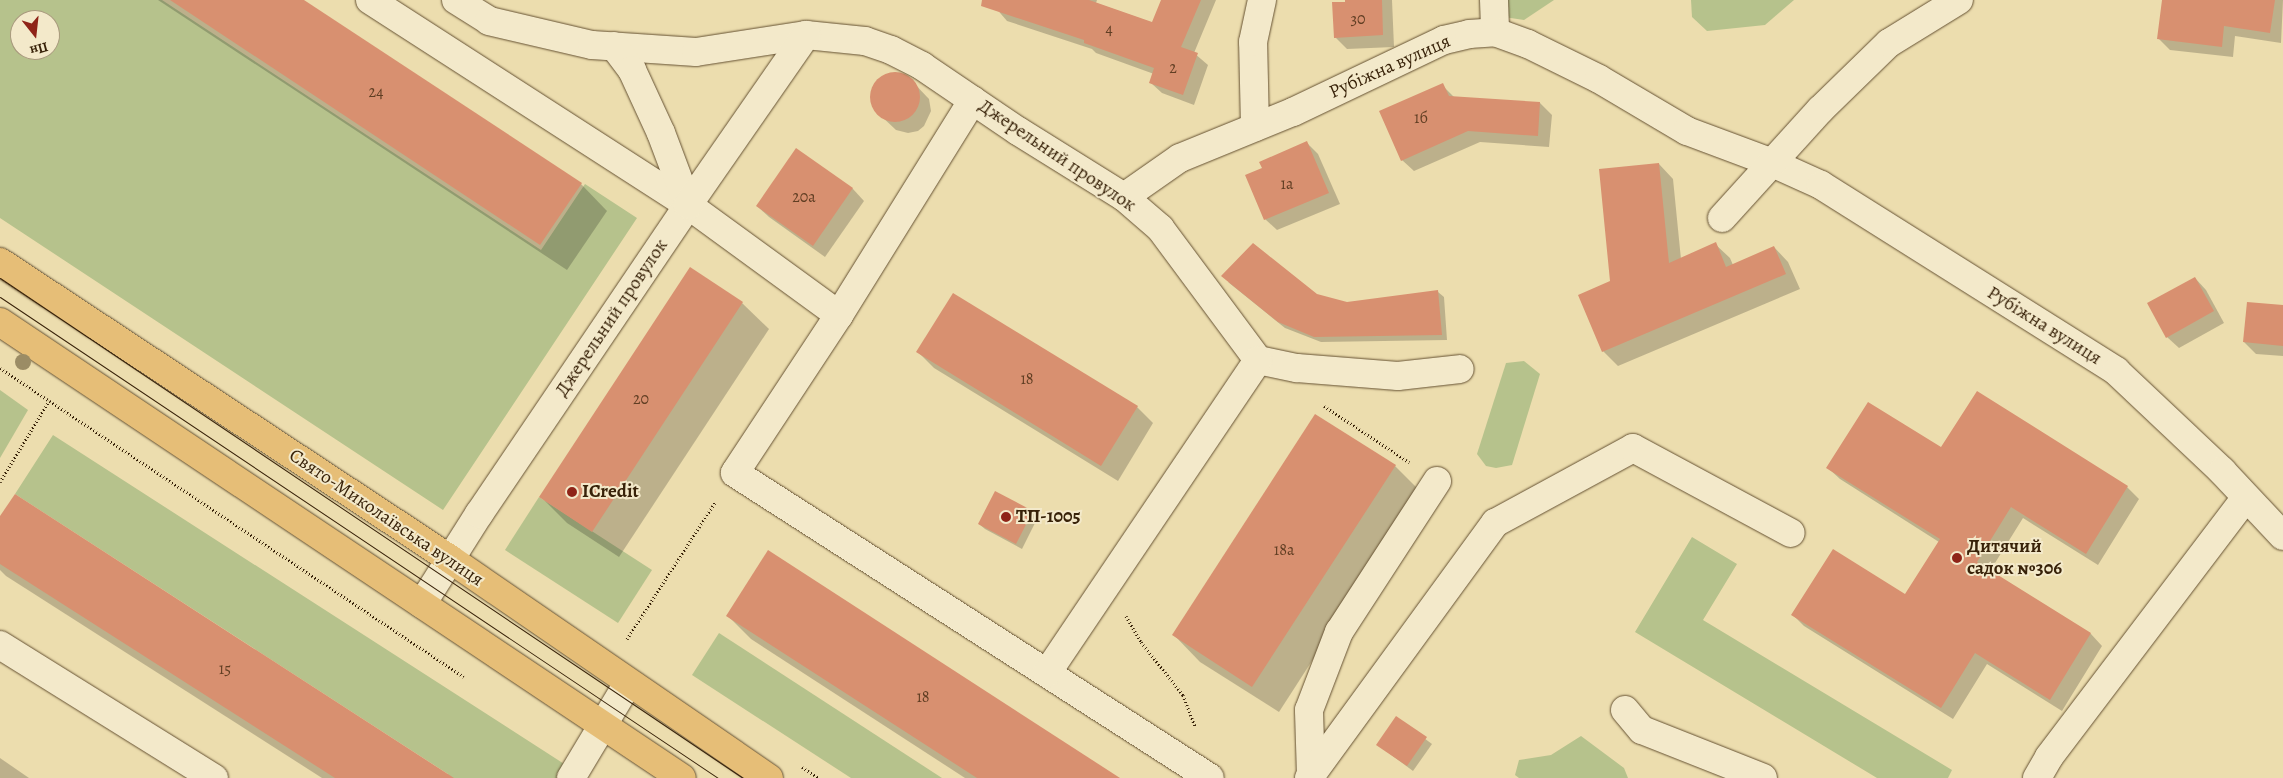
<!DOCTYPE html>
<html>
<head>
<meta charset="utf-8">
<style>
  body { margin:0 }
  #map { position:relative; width:2283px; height:778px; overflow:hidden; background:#ecddae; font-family:Alegreya,serif }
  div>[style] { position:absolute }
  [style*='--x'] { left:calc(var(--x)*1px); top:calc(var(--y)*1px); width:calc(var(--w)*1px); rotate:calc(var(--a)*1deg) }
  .green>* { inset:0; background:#b6c28c }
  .shadow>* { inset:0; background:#0003 }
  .building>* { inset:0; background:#d89070 }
  .round { border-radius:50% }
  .path>* { height:3px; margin-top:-1.5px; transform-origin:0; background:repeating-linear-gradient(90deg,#382209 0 1px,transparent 0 3.5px) }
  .roads { filter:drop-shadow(0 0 1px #655132) drop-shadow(0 0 1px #655132) }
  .minor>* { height:28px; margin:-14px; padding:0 14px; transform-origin:14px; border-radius:14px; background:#f3e9ca }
  .major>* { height:28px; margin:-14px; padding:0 14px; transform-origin:14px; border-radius:14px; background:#e6be77 }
  .tram>* { height:1px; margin:-0.5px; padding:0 0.5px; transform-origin:0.5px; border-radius:0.5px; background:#382209 }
  .trees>* { width:16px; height:16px; margin:-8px; border-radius:50%; background:#9b8c65 }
  .dots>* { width:14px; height:14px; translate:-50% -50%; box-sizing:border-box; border:2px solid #f3e9ca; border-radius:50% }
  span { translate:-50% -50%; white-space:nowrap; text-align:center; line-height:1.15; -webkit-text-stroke:4px #f3e9ca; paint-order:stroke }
  .number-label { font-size:16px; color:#603e23 }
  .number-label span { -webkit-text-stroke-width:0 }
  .street-label { font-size:19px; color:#382209 }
  .poi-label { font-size:19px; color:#382209; font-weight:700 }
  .left { translate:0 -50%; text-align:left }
  .north { position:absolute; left:10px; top:10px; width:50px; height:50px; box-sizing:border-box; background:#f3e9ca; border:1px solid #a8997d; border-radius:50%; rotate:164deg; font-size:14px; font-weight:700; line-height:20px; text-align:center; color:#382209 }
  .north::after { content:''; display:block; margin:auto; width:18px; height:22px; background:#8f2418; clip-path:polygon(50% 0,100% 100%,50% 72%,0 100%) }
</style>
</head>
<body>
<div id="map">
  <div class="green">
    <div style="clip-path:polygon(evenodd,0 0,162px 0,541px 250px,585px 184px,637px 218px,443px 510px,0 218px,0 0,20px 20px,50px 20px,50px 50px,20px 50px,20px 20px)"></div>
    <div style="clip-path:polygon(1497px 0,1554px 0,1524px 20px,1504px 17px)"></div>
    <div style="clip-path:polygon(1691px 0,1794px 0,1765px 25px,1707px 31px,1692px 17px)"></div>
    <div style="clip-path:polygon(1524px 361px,1540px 374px,1512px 465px,1496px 468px,1486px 466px,1477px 454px,1506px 363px)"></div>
    <div style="clip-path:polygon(0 390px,28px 410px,0 458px)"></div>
    <div style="clip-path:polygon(53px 435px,586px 778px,446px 778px,448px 774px,15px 494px)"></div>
    <div style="clip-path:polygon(539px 497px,652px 570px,618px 623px,505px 550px)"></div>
    <div style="clip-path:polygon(1692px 537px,1737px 564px,1703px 620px,1952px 770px,1948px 778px,1877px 778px,1635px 632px)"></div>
    <div style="clip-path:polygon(719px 633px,942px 778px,851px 778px,692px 675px)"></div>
    <div style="clip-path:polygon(1581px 736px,1624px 768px,1628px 778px,1519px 778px,1515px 775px,1519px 760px,1551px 755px)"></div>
  </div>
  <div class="shadow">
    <div style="clip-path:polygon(158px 0,302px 0,581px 184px,607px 211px,567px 270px)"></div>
    <div style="clip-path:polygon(989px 0,1097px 0,1096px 3px,1153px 23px,1163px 0,1216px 0,1194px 53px,1208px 65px,1194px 105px,1162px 93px,1151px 83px,1154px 74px,1096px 53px,1092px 49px,1007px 21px)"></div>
    <div style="clip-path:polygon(1346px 0,1392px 0,1394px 47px,1347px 49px,1335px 37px)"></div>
    <div style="clip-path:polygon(2163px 0,2283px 0,2281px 43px,2235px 36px,2233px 57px,2170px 50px,2159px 39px)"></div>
    <div style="clip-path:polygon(892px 73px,910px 79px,929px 99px,931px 111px,924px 126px,918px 131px,908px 133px,896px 130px,879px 114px,872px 100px,872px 91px,877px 82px)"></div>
    <div style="clip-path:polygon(1442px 85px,1455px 98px,1540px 103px,1552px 115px,1549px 147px,1480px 142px,1414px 171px,1402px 160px)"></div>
    <div style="clip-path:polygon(1307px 143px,1318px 154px,1340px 204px,1277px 230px,1265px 219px,1264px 168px)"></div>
    <div style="clip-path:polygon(797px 150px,853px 189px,864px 201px,825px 257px,769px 217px,757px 206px)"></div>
    <div style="clip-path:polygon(1659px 164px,1673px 179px,1681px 259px,1715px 244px,1730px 258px,1733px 265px,1774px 247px,1788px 262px,1800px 289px,1618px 366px,1603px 351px,1611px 282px)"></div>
    <div style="clip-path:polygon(2195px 278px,2206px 290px,2224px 323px,2179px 348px,2167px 337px)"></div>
    <div style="clip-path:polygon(1228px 282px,1317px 295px,1347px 303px,1438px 292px,1444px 297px,1447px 340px,1321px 342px,1285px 328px)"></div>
    <div style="clip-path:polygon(742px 303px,769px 329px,619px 557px,567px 523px,541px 497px)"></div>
    <div style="clip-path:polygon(2283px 306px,2283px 356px,2256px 354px,2244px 342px)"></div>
    <div style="clip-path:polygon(918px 352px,1137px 407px,1153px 423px,1118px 481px,934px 368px)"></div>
    <div style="clip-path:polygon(1941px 449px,2127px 487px,2139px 499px,2098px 565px,2023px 518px,1990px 571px,2091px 634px,2102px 646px,2062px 711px,1987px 664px,1953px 719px,1804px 626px,1793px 615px,1906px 595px,1939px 542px,1840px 479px,1828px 468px)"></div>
    <div style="clip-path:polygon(1395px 466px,1421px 492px,1279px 712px,1200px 662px,1174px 635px)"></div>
    <div style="clip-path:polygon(1033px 512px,1038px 517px,1022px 549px,985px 529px,979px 524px)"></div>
    <div style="clip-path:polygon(0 519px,450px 778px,322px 778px,6px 576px,0 570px)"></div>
    <div style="clip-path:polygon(727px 615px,1117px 778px,965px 778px,751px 639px)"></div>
    <div style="clip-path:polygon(1397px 718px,1432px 744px,1413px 771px,1378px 745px)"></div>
    <div style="clip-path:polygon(0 758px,29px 778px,0 778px)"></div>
  </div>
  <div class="building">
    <div style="clip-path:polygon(170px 0,304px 0,582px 183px,540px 245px)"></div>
    <div style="clip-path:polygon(982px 0,1089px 0,1152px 22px,1161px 0,1201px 0,1181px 47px,1198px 53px,1183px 95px,1149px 83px,1154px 68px,1084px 43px,1084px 40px,981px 6px)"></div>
    <div style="clip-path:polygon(1345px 0,1382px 0,1383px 35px,1334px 38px,1332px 2px,1345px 2px)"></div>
    <div style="clip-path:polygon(2162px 0,2275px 0,2270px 33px,2224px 26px,2222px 47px,2157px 39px)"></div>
    <div class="round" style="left:870px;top:72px;width:50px;height:50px"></div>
    <div style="clip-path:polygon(1443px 83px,1449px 96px,1540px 102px,1538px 136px,1468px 131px,1401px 161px,1379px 111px)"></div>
    <div style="clip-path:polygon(1307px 141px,1329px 193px,1264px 220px,1245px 175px,1262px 168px,1259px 162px)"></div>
    <div style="clip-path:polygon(796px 148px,853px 188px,813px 246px,756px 206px)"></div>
    <div style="clip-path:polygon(1659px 163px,1669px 263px,1716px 242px,1726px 267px,1774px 246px,1786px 274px,1602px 352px,1578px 295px,1610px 281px,1599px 169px)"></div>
    <div style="clip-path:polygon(1253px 243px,1317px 294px,1347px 302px,1438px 290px,1442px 335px,1314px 337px,1278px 322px,1221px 276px)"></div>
    <div style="clip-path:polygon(690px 267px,743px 302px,592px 532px,539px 497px)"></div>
    <div style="clip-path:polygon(2195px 277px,2214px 311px,2166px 338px,2147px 303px)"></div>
    <div style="clip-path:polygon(953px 293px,1138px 406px,1101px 466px,916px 352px)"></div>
    <div style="clip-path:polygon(2247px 302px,2283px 305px,2283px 346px,2243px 342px)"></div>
    <div style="clip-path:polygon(1977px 391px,2128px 486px,2086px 554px,2011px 507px,1977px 562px,2091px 633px,2050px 700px,1975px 653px,1941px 708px,1791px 615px,1833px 549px,1905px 594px,1940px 539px,1826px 468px,1868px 402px,1941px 447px)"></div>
    <div style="clip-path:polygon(1315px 414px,1396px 465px,1252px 687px,1172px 635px)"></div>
    <div style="clip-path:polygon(995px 491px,1033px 511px,1016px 544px,978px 524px)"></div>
    <div style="clip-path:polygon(15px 494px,454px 778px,335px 778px,0 564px,0 516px)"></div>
    <div style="clip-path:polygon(768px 550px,1120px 778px,977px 778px,726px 616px)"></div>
    <div style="clip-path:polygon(1396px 716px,1427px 737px,1407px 766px,1376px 745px)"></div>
  </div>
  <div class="path">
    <div style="--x:0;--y:368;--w:557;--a:33.66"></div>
    <div style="--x:1324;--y:406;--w:102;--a:33.4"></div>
    <div style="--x:0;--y:482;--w:95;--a:-58.8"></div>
    <div style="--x:1126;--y:616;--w:30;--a:60"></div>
    <div style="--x:1141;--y:642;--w:68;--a:51.6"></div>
    <div style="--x:1183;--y:695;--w:33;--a:69"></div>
    <div style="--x:627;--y:639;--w:164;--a:-57.2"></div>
    <div style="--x:802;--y:767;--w:20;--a:33"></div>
  </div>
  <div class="roads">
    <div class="minor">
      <div style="--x:370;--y:0;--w:378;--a:32.8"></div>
      <div style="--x:688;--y:205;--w:187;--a:36.1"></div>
      <div style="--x:839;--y:315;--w:189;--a:123.4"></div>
      <div style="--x:735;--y:473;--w:564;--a:32.7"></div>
      <div style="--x:456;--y:0;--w:39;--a:32"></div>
      <div style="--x:489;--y:21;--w:106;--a:13.1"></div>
      <div style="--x:592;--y:45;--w:104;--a:3.9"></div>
      <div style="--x:696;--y:52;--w:111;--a:-8.8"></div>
      <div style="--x:806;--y:35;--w:59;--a:5.8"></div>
      <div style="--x:865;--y:41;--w:28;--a:19"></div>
      <div style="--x:891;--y:50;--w:35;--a:27"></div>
      <div style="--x:922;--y:66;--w:116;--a:34.1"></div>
      <div style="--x:1018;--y:131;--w:125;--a:31.9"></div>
      <div style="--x:1124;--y:197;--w:48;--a:40.7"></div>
      <div style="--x:1160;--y:228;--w:164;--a:53.4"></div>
      <div style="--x:1258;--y:360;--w:40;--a:12"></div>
      <div style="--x:1297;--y:368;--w:101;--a:4.5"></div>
      <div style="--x:1398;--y:376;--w:62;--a:-6.4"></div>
      <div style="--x:1494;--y:0;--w:32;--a:88"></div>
      <div style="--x:614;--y:46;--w:30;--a:53"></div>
      <div style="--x:632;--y:70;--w:69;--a:65.3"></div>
      <div style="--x:661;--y:133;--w:77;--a:69.4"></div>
      <div style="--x:1255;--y:127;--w:85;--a:-91.3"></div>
      <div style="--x:1253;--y:42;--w:43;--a:-77.9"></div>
      <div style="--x:1124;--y:197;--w:68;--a:-34.9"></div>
      <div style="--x:1180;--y:158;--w:122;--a:-22.2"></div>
      <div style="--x:1293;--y:112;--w:167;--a:-25.5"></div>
      <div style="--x:1444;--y:40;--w:26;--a:-13"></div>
      <div style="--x:1469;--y:34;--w:26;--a:-4"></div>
      <div style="--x:1495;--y:32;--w:35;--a:20"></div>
      <div style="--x:1528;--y:44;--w:79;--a:26.2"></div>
      <div style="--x:1599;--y:79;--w:102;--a:30.6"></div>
      <div style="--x:1687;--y:131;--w:89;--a:20.5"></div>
      <div style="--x:1770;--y:162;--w:56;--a:24.3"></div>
      <div style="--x:1821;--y:185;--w:349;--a:32.2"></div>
      <div style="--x:2116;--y:371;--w:146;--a:43.3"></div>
      <div style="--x:2222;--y:471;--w:89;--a:46.8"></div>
      <div style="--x:1722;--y:218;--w:146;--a:-47.8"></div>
      <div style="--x:1820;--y:110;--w:96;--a:-44.2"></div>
      <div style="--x:1889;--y:43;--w:82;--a:-31.6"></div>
      <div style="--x:839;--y:315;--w:253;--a:-58.1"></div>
      <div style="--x:422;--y:604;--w:107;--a:-57.7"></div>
      <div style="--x:479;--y:514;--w:373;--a:-55.9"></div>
      <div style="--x:688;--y:205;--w:207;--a:-55.2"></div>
      <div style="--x:0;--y:645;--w:252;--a:31.9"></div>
      <div style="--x:1047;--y:673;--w:377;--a:-56"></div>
      <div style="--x:1625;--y:710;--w:26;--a:50"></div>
      <div style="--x:1642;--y:730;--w:130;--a:21.6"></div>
      <div style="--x:1311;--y:775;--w:65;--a:-91.8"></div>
      <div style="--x:1309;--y:710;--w:84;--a:-69"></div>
      <div style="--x:1339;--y:632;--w:180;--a:-57"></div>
      <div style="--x:571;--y:778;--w:111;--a:-59"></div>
      <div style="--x:1309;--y:778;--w:316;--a:-53.9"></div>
      <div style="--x:1495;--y:523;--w:157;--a:-28.5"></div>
      <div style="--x:1633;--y:448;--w:179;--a:28.3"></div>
      <div style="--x:2037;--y:778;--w:24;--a:-60"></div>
      <div style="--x:2049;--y:757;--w:326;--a:-52.8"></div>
    </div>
    <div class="major">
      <div style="--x:0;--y:262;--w:539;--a:33.42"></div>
      <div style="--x:450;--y:559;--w:387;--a:34.5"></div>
      <div style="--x:0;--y:322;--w:820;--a:33.77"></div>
    </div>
  </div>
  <div class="tram">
    <div style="--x:0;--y:278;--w:896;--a:33.94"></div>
    <div style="--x:0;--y:297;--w:864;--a:33.82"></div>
  </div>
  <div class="trees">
    <div style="left:23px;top:362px"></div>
  </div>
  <div class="dots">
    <div style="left:572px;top:492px;background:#8f2418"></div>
    <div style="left:1006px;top:517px;background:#8f2418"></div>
    <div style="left:1957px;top:558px;background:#8f2418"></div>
  </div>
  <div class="number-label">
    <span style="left:1358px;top:19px">30</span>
    <span style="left:1109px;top:29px">4</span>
    <span style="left:1173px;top:68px">2</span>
    <span style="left:376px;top:92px">24</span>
    <span style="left:1421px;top:118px">1б</span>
    <span style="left:1287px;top:184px">1а</span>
    <span style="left:804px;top:197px">20а</span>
    <span style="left:1027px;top:379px">18</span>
    <span style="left:641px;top:399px">20</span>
    <span style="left:1284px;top:550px">18а</span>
    <span style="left:225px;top:669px">15</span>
    <span style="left:923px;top:697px">18</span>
  </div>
  <div class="street-label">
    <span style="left:1390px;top:67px;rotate:-24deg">Рубіжна вулиця</span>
    <span style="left:1057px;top:156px;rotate:34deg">Джерельний провулок</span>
    <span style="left:612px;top:318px;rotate:-56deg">Джерельний провулок</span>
    <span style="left:2044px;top:326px;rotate:32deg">Рубіжна вулиця</span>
    <span style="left:386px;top:518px;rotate:34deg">Свято-Миколаївська вулиця</span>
  </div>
  <div class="poi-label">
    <span class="left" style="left:582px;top:492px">ICredit</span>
    <span class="left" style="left:1016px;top:517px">ТП-1005</span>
    <span class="left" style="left:1967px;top:558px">Дитячий<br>садок №306</span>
  </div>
  <div class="north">Пн</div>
</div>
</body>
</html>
